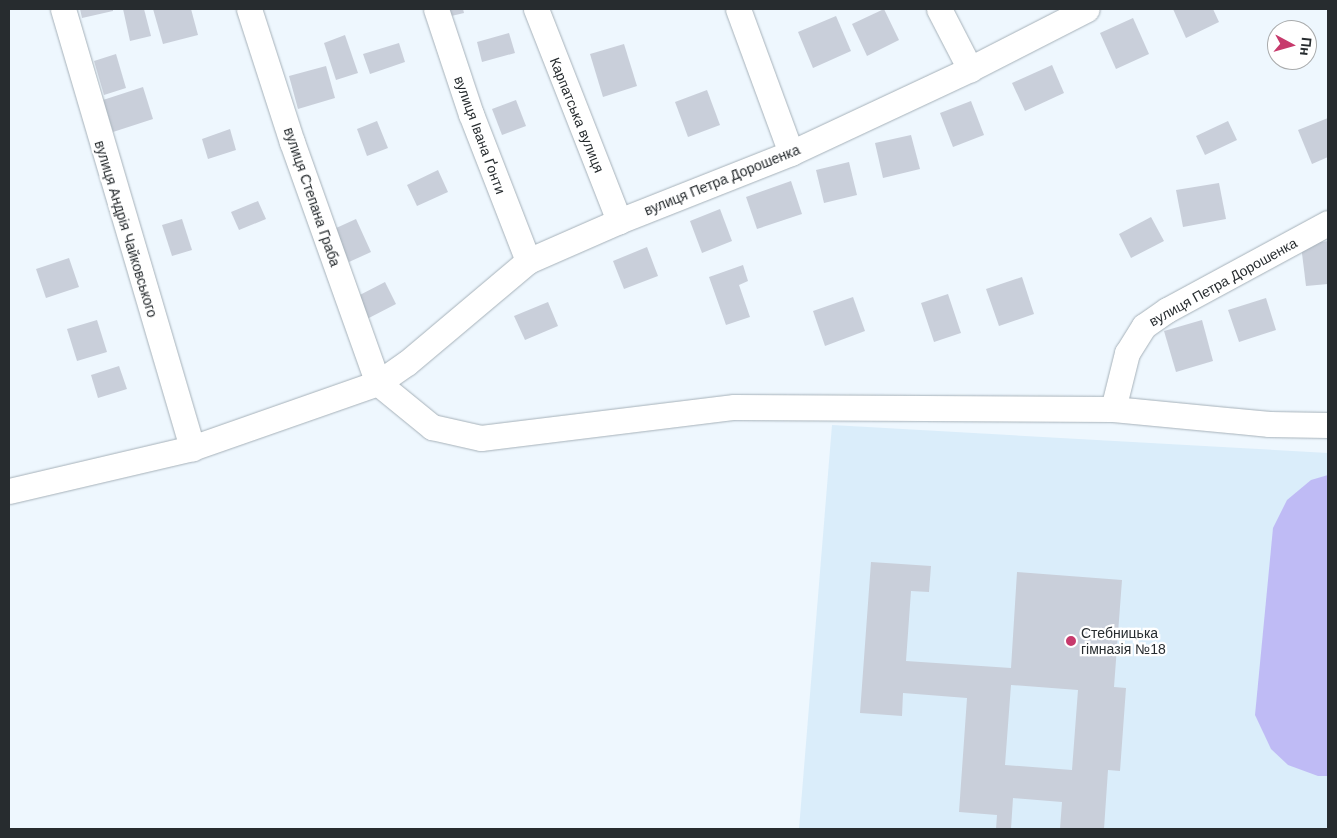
<!DOCTYPE html>
<html>
<head>
<meta charset="utf-8">
<style>
  body { margin:0 }
  #map { position:relative; width:1337px; height:838px; overflow:hidden; background:#eef7fe; font-family:Arial,sans-serif }
  div>[style] { position:absolute }
  [style*='--x'] { left:calc(var(--x)*1px); top:calc(var(--y)*1px); width:calc(var(--w)*1px); rotate:calc(var(--a)*1deg) }
  .built>* { inset:0; background:#daedfa }
  .green>* { inset:0; background:#bfbbf5 }
  .building>* { inset:0; background:#c9cfda }
  .roads { filter:drop-shadow(0 0 1px #a6b1b9) drop-shadow(0 0 1px #a6b1b9) }
  .minor>* { height:25px; margin:-12.5px; padding:0 12.5px; transform-origin:12.5px; border-radius:12.5px; background:#fff }
  .dots>* { width:14px; height:14px; translate:-50% -50%; box-sizing:border-box; border:2px solid #fff; border-radius:50% }
  span { translate:-50% -50%; white-space:nowrap; text-align:center; line-height:1.15; -webkit-text-stroke:4.5px #fff; paint-order:stroke }
  .street-label { font-size:14px; color:#272c2f }
  .poi-label { font-size:14px; color:#272c2f }
  .left { translate:0 -50%; text-align:left }
  .frame { position:absolute; inset:0; border:10px solid #272c2f; pointer-events:none }
  .north { position:absolute; left:1267px; top:20px; width:50px; height:50px; box-sizing:border-box; background:#fff; border:1px solid #a9abac; border-radius:50%; rotate:96deg; font-size:14px; font-weight:700; line-height:20px; text-align:center; color:#272c2f }
  .north::after { content:''; display:block; margin:auto; width:18px; height:22px; background:#c73a6c; clip-path:polygon(50% 0,100% 100%,50% 72%,0 100%) }
</style>
</head>
<body>
<div id="map">
  <div class="built">
    <div style="clip-path:polygon(832px 425px,1328px 453px,1328px 829px,799px 829px)"></div>
  </div>
  <div class="green">
    <div style="clip-path:polygon(1328px 475px,1328px 776px,1318px 776px,1288px 765px,1271px 749px,1255px 715px,1273px 528px,1287px 500px,1311px 480px)"></div>
  </div>
  <div class="building">
    <div style="clip-path:polygon(80px 9px,113px 9px,113px 11px,82px 18px)"></div>
    <div style="clip-path:polygon(123px 9px,144px 9px,151px 36px,130px 41px)"></div>
    <div style="clip-path:polygon(153px 9px,191px 9px,198px 35px,163px 44px)"></div>
    <div style="clip-path:polygon(445px 9px,463px 9px,464px 13px,447px 17px)"></div>
    <div style="clip-path:polygon(884px 9px,899px 40px,867px 56px,852px 24px)"></div>
    <div style="clip-path:polygon(1173px 9px,1213px 9px,1219px 22px,1186px 38px)"></div>
    <div style="clip-path:polygon(836px 16px,851px 51px,813px 68px,798px 32px)"></div>
    <div style="clip-path:polygon(1133px 18px,1149px 54px,1116px 69px,1100px 33px)"></div>
    <div style="clip-path:polygon(509px 33px,515px 53px,482px 62px,477px 42px)"></div>
    <div style="clip-path:polygon(345px 35px,358px 73px,336px 80px,324px 43px)"></div>
    <div style="clip-path:polygon(399px 43px,405px 62px,370px 74px,363px 54px)"></div>
    <div style="clip-path:polygon(624px 44px,637px 86px,603px 97px,590px 54px)"></div>
    <div style="clip-path:polygon(116px 54px,126px 88px,104px 95px,94px 61px)"></div>
    <div style="clip-path:polygon(1052px 65px,1064px 93px,1025px 111px,1012px 83px)"></div>
    <div style="clip-path:polygon(326px 66px,335px 98px,298px 109px,289px 76px)"></div>
    <div style="clip-path:polygon(143px 87px,153px 119px,113px 132px,103px 100px)"></div>
    <div style="clip-path:polygon(707px 90px,720px 125px,688px 137px,675px 102px)"></div>
    <div style="clip-path:polygon(516px 100px,526px 126px,502px 135px,492px 109px)"></div>
    <div style="clip-path:polygon(971px 101px,984px 135px,953px 147px,940px 113px)"></div>
    <div style="clip-path:polygon(1328px 118px,1328px 157px,1312px 164px,1298px 130px)"></div>
    <div style="clip-path:polygon(377px 121px,388px 148px,367px 156px,357px 129px)"></div>
    <div style="clip-path:polygon(1228px 121px,1237px 140px,1205px 155px,1196px 136px)"></div>
    <div style="clip-path:polygon(230px 129px,236px 150px,208px 159px,202px 139px)"></div>
    <div style="clip-path:polygon(911px 135px,920px 169px,883px 178px,875px 143px)"></div>
    <div style="clip-path:polygon(849px 162px,857px 195px,824px 203px,816px 170px)"></div>
    <div style="clip-path:polygon(438px 170px,448px 192px,417px 206px,407px 185px)"></div>
    <div style="clip-path:polygon(791px 181px,802px 214px,757px 229px,746px 197px)"></div>
    <div style="clip-path:polygon(1219px 183px,1226px 219px,1183px 227px,1176px 190px)"></div>
    <div style="clip-path:polygon(258px 201px,266px 219px,239px 230px,231px 212px)"></div>
    <div style="clip-path:polygon(720px 209px,732px 241px,702px 253px,690px 221px)"></div>
    <div style="clip-path:polygon(1151px 217px,1164px 241px,1131px 258px,1119px 234px)"></div>
    <div style="clip-path:polygon(182px 219px,192px 250px,172px 256px,162px 225px)"></div>
    <div style="clip-path:polygon(356px 219px,371px 252px,349px 262px,334px 229px)"></div>
    <div style="clip-path:polygon(1328px 241px,1328px 284px,1306px 286px,1301px 245px)"></div>
    <div style="clip-path:polygon(647px 247px,658px 276px,624px 289px,613px 261px)"></div>
    <div style="clip-path:polygon(69px 258px,79px 287px,46px 298px,36px 269px)"></div>
    <div style="clip-path:polygon(743px 265px,748px 281px,739px 285px,750px 317px,726px 325px,709px 277px)"></div>
    <div style="clip-path:polygon(1022px 277px,1034px 314px,999px 326px,986px 289px)"></div>
    <div style="clip-path:polygon(385px 282px,396px 304px,365px 320px,354px 298px)"></div>
    <div style="clip-path:polygon(948px 294px,961px 333px,934px 342px,921px 303px)"></div>
    <div style="clip-path:polygon(853px 297px,865px 331px,825px 346px,813px 311px)"></div>
    <div style="clip-path:polygon(1266px 298px,1276px 330px,1239px 342px,1228px 310px)"></div>
    <div style="clip-path:polygon(548px 302px,558px 326px,525px 340px,514px 316px)"></div>
    <div style="clip-path:polygon(97px 320px,107px 352px,77px 361px,67px 329px)"></div>
    <div style="clip-path:polygon(1202px 320px,1213px 361px,1176px 372px,1164px 331px)"></div>
    <div style="clip-path:polygon(119px 366px,127px 389px,98px 398px,91px 375px)"></div>
    <div style="clip-path:polygon(evenodd,871px 562px,931px 566px,929px 592px,911px 591px,906px 661px,1011px 668px,1017px 572px,1122px 580px,1114px 687px,1126px 688px,1120px 771px,1108px 770px,1104px 829px,1060px 829px,1062px 802px,1013px 798px,1011px 829px,996px 829px,997px 815px,959px 812px,967px 698px,903px 693px,902px 716px,860px 713px,871px 562px,1011px 685px,1078px 690px,1072px 770px,1005px 765px,1011px 685px)"></div>
  </div>
  <div class="roads">
    <div class="minor">
      <div style="--x:63;--y:9;--w:458;--a:73.6"></div>
      <div style="--x:249;--y:9;--w:140;--a:72.1"></div>
      <div style="--x:292;--y:142;--w:256;--a:70.4"></div>
      <div style="--x:436;--y:9;--w:111;--a:71.6"></div>
      <div style="--x:471;--y:114;--w:158;--a:68.8"></div>
      <div style="--x:536;--y:9;--w:228;--a:68.6"></div>
      <div style="--x:738;--y:9;--w:153;--a:69.8"></div>
      <div style="--x:939;--y:9;--w:68;--a:62.7"></div>
      <div style="--x:378;--y:383;--w:70;--a:39.2"></div>
      <div style="--x:432;--y:427;--w:50;--a:12.7"></div>
      <div style="--x:481;--y:438;--w:255;--a:-7"></div>
      <div style="--x:734;--y:407;--w:379;--a:0.3"></div>
      <div style="--x:1113;--y:409;--w:157;--a:5.5"></div>
      <div style="--x:1269;--y:424;--w:59;--a:1"></div>
      <div style="--x:1113;--y:409;--w:58;--a:-76"></div>
      <div style="--x:1127;--y:353;--w:32;--a:-58"></div>
      <div style="--x:1144;--y:326;--w:28;--a:-35"></div>
      <div style="--x:1167;--y:310;--w:183;--a:-28.4"></div>
      <div style="--x:9;--y:491;--w:188;--a:-13.2"></div>
      <div style="--x:192;--y:448;--w:197;--a:-19.3"></div>
      <div style="--x:378;--y:383;--w:35;--a:-35"></div>
      <div style="--x:407;--y:363;--w:158;--a:-40.1"></div>
      <div style="--x:528;--y:261;--w:99;--a:-23.7"></div>
      <div style="--x:619;--y:221;--w:185;--a:-21.6"></div>
      <div style="--x:791;--y:153;--w:198;--a:-25.1"></div>
      <div style="--x:970;--y:69;--w:131;--a:-27.1"></div>
    </div>
  </div>
  <div class="dots">
    <div style="left:1071px;top:641px;background:#c73a6c"></div>
  </div>
  <div class="street-label">
    <span style="left:577px;top:115px;rotate:68deg">Карпатська вулиця</span>
    <span style="left:480px;top:135px;rotate:70deg">вулиця Івана Ґонти</span>
    <span style="left:722px;top:180px;rotate:-22deg">вулиця Петра Дорошенка</span>
    <span style="left:312px;top:197px;rotate:71deg">вулиця Степана Граба</span>
    <span style="left:126px;top:229px;rotate:73deg">вулиця Андрія Чайковського</span>
    <span style="left:1223px;top:282px;rotate:-29deg">вулиця Петра Дорошенка</span>
  </div>
  <div class="poi-label">
    <span class="left" style="left:1081px;top:641px">Стебницька<br>гімназія №18</span>
  </div>
  <div class="frame"></div>
  <div class="north">Пн</div>
</div>
</body>
</html>
